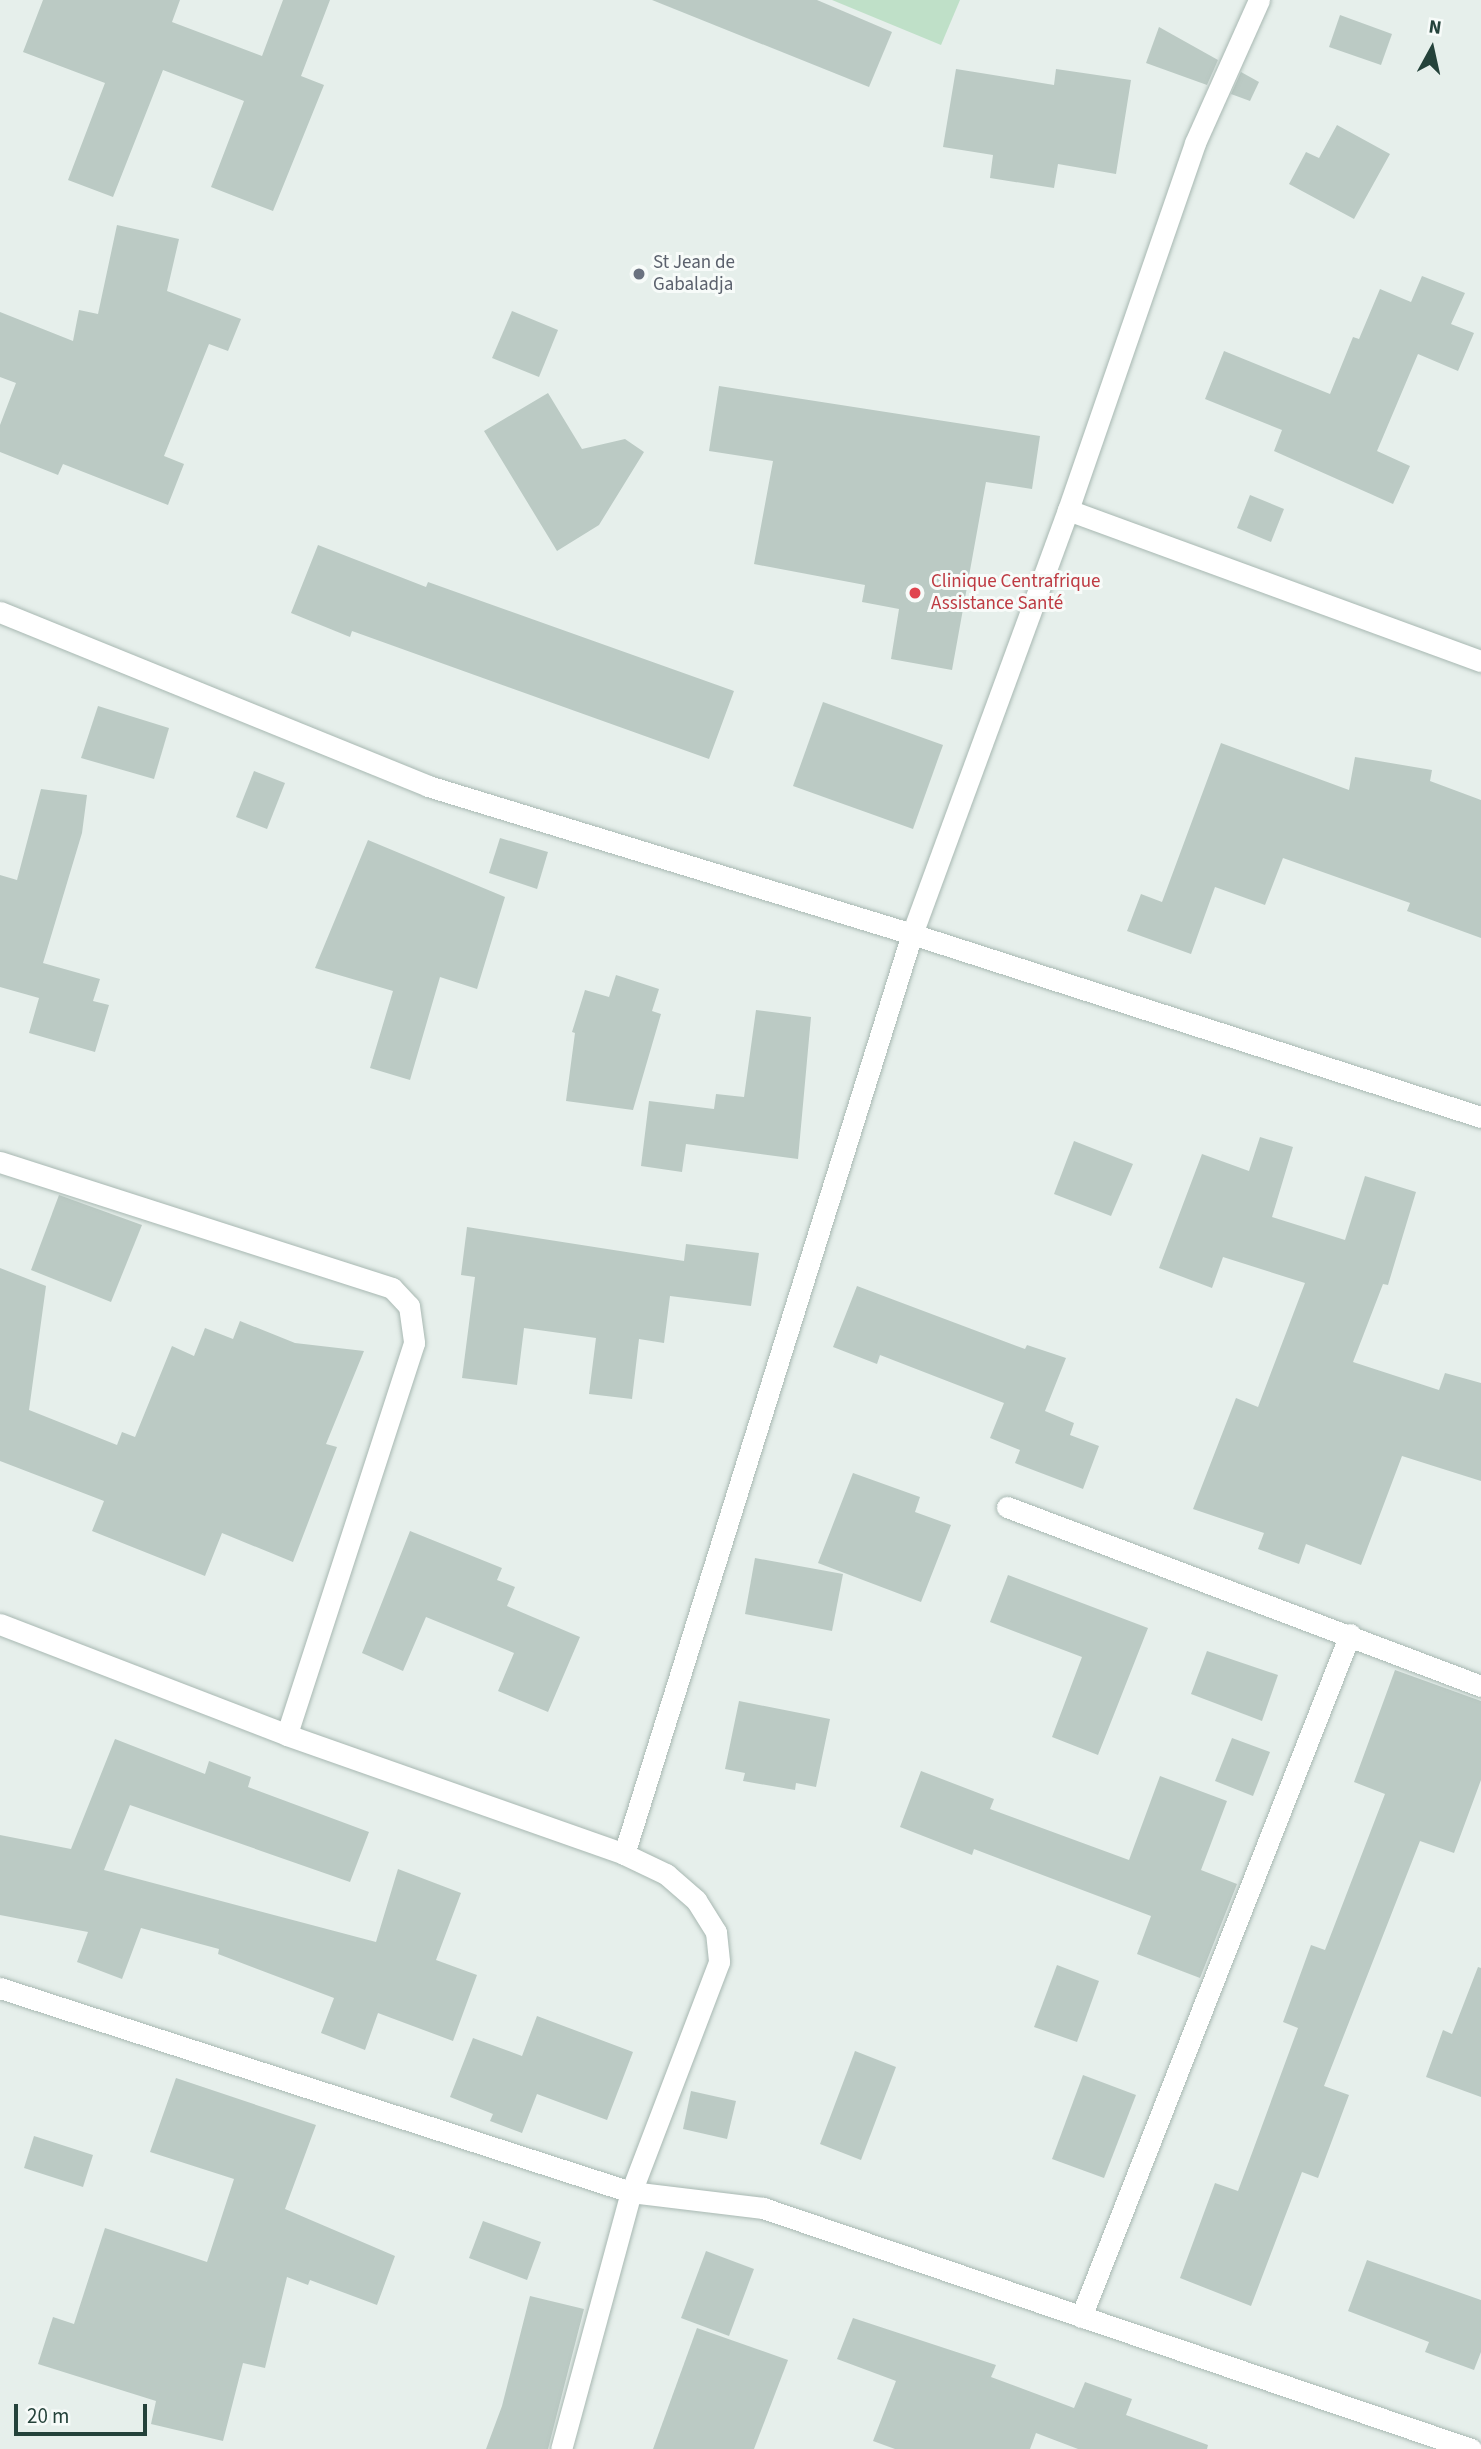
<!DOCTYPE html>
<html>
<head>
<meta charset="utf-8">
<style>
  body { margin:0 }
  #map { position:relative; width:1481px; height:2449px; overflow:hidden; background:#e6efeb; font-family:"Source Sans 3",sans-serif }
  div>[style] { position:absolute }
  [style*='--x'] { left:calc(var(--x)*1px); top:calc(var(--y)*1px); width:calc(var(--w)*1px); rotate:calc(var(--a)*1deg) }
  .green>* { inset:0; background:#bfe0c8 }
  .building>* { inset:0; background:#bbcac4 }
  .roads { filter:drop-shadow(0 0 2px #a8b8b2) drop-shadow(0 0 2px #a8b8b2) }
  .minor>* { height:21px; margin:-10.5px; padding:0 10.5px; transform-origin:10.5px; border-radius:10.5px; background:#fff }
  .dots>* { width:19px; height:19px; translate:-50% -50%; box-sizing:border-box; border:4px solid #f7fbf9; border-radius:50% }
  span { translate:-50% -50%; white-space:nowrap; text-align:center; line-height:1.15; -webkit-text-stroke:6px #f7fbf9; paint-order:stroke }
  .worship-label { font-size:19px; color:#5b616d }
  .left { translate:0 -50%; text-align:left }
  .health-label { font-size:19px; color:#be3a42 }
  .north { position:absolute; left:1397px; top:14px; width:70px; height:70px; -webkit-text-stroke:5px #f7fbf9; paint-order:stroke; rotate:8deg; font-size:19px; font-weight:700; line-height:28px; text-align:center; color:#24423a }
  .north::after { content:''; display:block; margin:auto; width:24px; height:32px; background:#24423a; clip-path:polygon(50% 0,100% 100%,50% 72%,0 100%) }
  .scale { position:absolute; left:14px; top:2404px; width:133px; height:32px; box-sizing:border-box; border:4px solid #24423a; border-top:0; padding-left:9px; font-size:21px; line-height:24px; white-space:nowrap; color:#24423a; -webkit-text-stroke:5px #f7fbf9; paint-order:stroke }
</style>
</head>
<body>
<div id="map">
  <div class="green">
    <div style="clip-path:polygon(832px 0,960px 0,941px 45px)"></div>
  </div>
  <div class="building">
    <div style="clip-path:polygon(43px 0,180px 0,172px 22px,262px 56px,283px 0,330px 0,301px 76px,324px 85px,273px 211px,211px 187px,244px 101px,163px 70px,113px 197px,68px 180px,105px 83px,23px 52px)"></div>
    <div style="clip-path:polygon(652px 0,817px 0,892px 32px,869px 87px)"></div>
    <div style="clip-path:polygon(1340px 15px,1392px 34px,1381px 65px,1329px 47px)"></div>
    <div style="clip-path:polygon(1159px 27px,1218px 60px,1207px 85px,1146px 63px)"></div>
    <div style="clip-path:polygon(956px 69px,1054px 85px,1056px 69px,1131px 80px,1116px 174px,1058px 164px,1054px 188px,990px 178px,993px 155px,943px 147px)"></div>
    <div style="clip-path:polygon(1241px 72px,1259px 82px,1250px 101px,1231px 94px)"></div>
    <div style="clip-path:polygon(1337px 125px,1390px 154px,1354px 219px,1289px 184px,1306px 152px,1319px 158px)"></div>
    <div style="clip-path:polygon(117px 225px,179px 239px,167px 291px,241px 319px,228px 351px,209px 344px,164px 456px,184px 464px,168px 505px,63px 464px,58px 475px,0 452px,0 425px,16px 383px,0 377px,0 312px,73px 341px,79px 310px,98px 314px)"></div>
    <div style="clip-path:polygon(1422px 276px,1465px 293px,1451px 324px,1474px 333px,1458px 371px,1418px 354px,1377px 451px,1410px 466px,1393px 504px,1274px 451px,1282px 430px,1205px 399px,1224px 351px,1330px 394px,1353px 337px,1359px 339px,1380px 289px,1411px 302px)"></div>
    <div style="clip-path:polygon(512px 311px,558px 330px,539px 377px,492px 358px)"></div>
    <div style="clip-path:polygon(719px 386px,1040px 436px,1032px 489px,986px 482px,952px 670px,891px 659px,899px 609px,862px 602px,865px 585px,754px 564px,773px 461px,709px 451px)"></div>
    <div style="clip-path:polygon(548px 393px,582px 449px,625px 439px,644px 452px,599px 525px,557px 551px,484px 431px)"></div>
    <div style="clip-path:polygon(1250px 495px,1284px 509px,1271px 542px,1237px 528px)"></div>
    <div style="clip-path:polygon(318px 545px,426px 587px,428px 582px,734px 691px,709px 759px,352px 631px,350px 637px,291px 613px)"></div>
    <div style="clip-path:polygon(823px 702px,943px 745px,913px 829px,793px 786px)"></div>
    <div style="clip-path:polygon(98px 706px,169px 728px,154px 779px,81px 758px)"></div>
    <div style="clip-path:polygon(1221px 743px,1349px 790px,1355px 757px,1432px 770px,1430px 781px,1481px 800px,1481px 938px,1407px 911px,1410px 903px,1283px 858px,1265px 905px,1215px 887px,1191px 954px,1127px 931px,1141px 894px,1162px 902px)"></div>
    <div style="clip-path:polygon(254px 771px,285px 783px,267px 829px,236px 817px)"></div>
    <div style="clip-path:polygon(41px 789px,87px 795px,82px 833px,43px 963px,100px 979px,93px 1001px,109px 1005px,95px 1052px,29px 1033px,39px 998px,0 987px,0 875px,17px 880px)"></div>
    <div style="clip-path:polygon(500px 838px,548px 852px,537px 889px,489px 873px)"></div>
    <div style="clip-path:polygon(368px 840px,505px 897px,477px 989px,440px 977px,410px 1080px,370px 1068px,393px 991px,315px 968px)"></div>
    <div style="clip-path:polygon(616px 975px,659px 989px,652px 1011px,661px 1014px,633px 1110px,566px 1101px,575px 1033px,572px 1032px,585px 990px,609px 997px)"></div>
    <div style="clip-path:polygon(756px 1010px,811px 1017px,798px 1159px,686px 1144px,682px 1172px,641px 1166px,649px 1101px,714px 1109px,716px 1094px,744px 1097px)"></div>
    <div style="clip-path:polygon(1260px 1137px,1293px 1147px,1272px 1217px,1345px 1240px,1365px 1176px,1416px 1192px,1388px 1285px,1383px 1284px,1353px 1362px,1439px 1390px,1445px 1373px,1481px 1383px,1481px 1481px,1402px 1456px,1361px 1565px,1306px 1544px,1299px 1564px,1258px 1549px,1264px 1533px,1193px 1509px,1236px 1398px,1258px 1407px,1305px 1283px,1223px 1257px,1212px 1288px,1159px 1268px,1202px 1154px,1249px 1171px)"></div>
    <div style="clip-path:polygon(1074px 1141px,1133px 1164px,1111px 1216px,1054px 1194px)"></div>
    <div style="clip-path:polygon(59px 1195px,142px 1225px,111px 1302px,31px 1270px)"></div>
    <div style="clip-path:polygon(467px 1227px,684px 1261px,686px 1244px,759px 1253px,751px 1306px,670px 1296px,664px 1343px,639px 1339px,632px 1399px,589px 1394px,596px 1338px,524px 1328px,517px 1385px,462px 1378px,475px 1277px,461px 1275px)"></div>
    <div style="clip-path:polygon(0 1268px,46px 1286px,29px 1410px,117px 1445px,122px 1432px,135px 1437px,172px 1346px,194px 1356px,205px 1328px,233px 1339px,240px 1321px,295px 1343px,364px 1351px,326px 1444px,337px 1447px,293px 1562px,222px 1533px,205px 1576px,92px 1531px,104px 1501px,0 1461px)"></div>
    <div style="clip-path:polygon(857px 1286px,1025px 1349px,1027px 1345px,1066px 1358px,1045px 1411px,1074px 1423px,1070px 1435px,1099px 1446px,1083px 1489px,1015px 1463px,1020px 1450px,990px 1438px,1004px 1403px,880px 1355px,877px 1364px,833px 1347px)"></div>
    <div style="clip-path:polygon(853px 1473px,920px 1497px,915px 1512px,951px 1525px,921px 1602px,818px 1563px)"></div>
    <div style="clip-path:polygon(410px 1531px,502px 1568px,497px 1580px,515px 1587px,507px 1606px,580px 1637px,548px 1712px,498px 1691px,514px 1653px,426px 1617px,403px 1671px,362px 1653px)"></div>
    <div style="clip-path:polygon(755px 1558px,843px 1574px,832px 1631px,745px 1614px)"></div>
    <div style="clip-path:polygon(1008px 1575px,1148px 1628px,1098px 1755px,1052px 1737px,1082px 1657px,990px 1622px)"></div>
    <div style="clip-path:polygon(1207px 1651px,1278px 1675px,1262px 1721px,1191px 1694px)"></div>
    <div style="clip-path:polygon(1395px 1670px,1481px 1701px,1481px 1780px,1454px 1853px,1420px 1841px,1324px 2086px,1349px 2095px,1318px 2178px,1302px 2172px,1251px 2306px,1180px 2278px,1215px 2183px,1238px 2191px,1298px 2028px,1283px 2022px,1311px 1945px,1325px 1950px,1385px 1794px,1354px 1782px)"></div>
    <div style="clip-path:polygon(739px 1701px,830px 1719px,816px 1787px,796px 1783px,795px 1790px,743px 1781px,745px 1773px,725px 1769px)"></div>
    <div style="clip-path:polygon(1232px 1738px,1270px 1752px,1253px 1796px,1215px 1781px)"></div>
    <div style="clip-path:polygon(115px 1739px,205px 1774px,209px 1761px,251px 1777px,248px 1787px,369px 1832px,350px 1882px,130px 1805px,104px 1870px,376px 1942px,398px 1869px,461px 1893px,436px 1960px,477px 1975px,453px 2041px,378px 2013px,365px 2050px,321px 2033px,334px 1998px,218px 1954px,219px 1949px,141px 1928px,122px 1979px,77px 1962px,88px 1932px,0 1915px,0 1835px,71px 1849px)"></div>
    <div style="clip-path:polygon(921px 1771px,994px 1799px,990px 1809px,1129px 1860px,1160px 1776px,1227px 1801px,1201px 1870px,1237px 1884px,1200px 1978px,1137px 1954px,1151px 1916px,974px 1849px,972px 1855px,900px 1827px)"></div>
    <div style="clip-path:polygon(1057px 1965px,1099px 1981px,1077px 2042px,1034px 2027px)"></div>
    <div style="clip-path:polygon(1478px 1967px,1481px 1968px,1481px 2097px,1426px 2077px,1443px 2030px,1452px 2034px)"></div>
    <div style="clip-path:polygon(537px 2016px,633px 2052px,607px 2120px,537px 2094px,522px 2133px,490px 2121px,493px 2114px,450px 2097px,473px 2038px,522px 2056px)"></div>
    <div style="clip-path:polygon(855px 2051px,896px 2067px,861px 2160px,820px 2144px)"></div>
    <div style="clip-path:polygon(1083px 2075px,1136px 2095px,1104px 2178px,1052px 2159px)"></div>
    <div style="clip-path:polygon(176px 2078px,316px 2125px,285px 2209px,395px 2256px,377px 2305px,310px 2280px,308px 2285px,287px 2277px,265px 2368px,243px 2363px,223px 2441px,151px 2424px,156px 2401px,38px 2364px,53px 2317px,74px 2324px,105px 2228px,207px 2262px,234px 2179px,150px 2152px)"></div>
    <div style="clip-path:polygon(691px 2091px,736px 2101px,727px 2139px,683px 2129px)"></div>
    <div style="clip-path:polygon(34px 2136px,93px 2155px,83px 2187px,24px 2168px)"></div>
    <div style="clip-path:polygon(483px 2221px,541px 2242px,527px 2280px,469px 2258px)"></div>
    <div style="clip-path:polygon(706px 2251px,754px 2269px,729px 2336px,681px 2318px)"></div>
    <div style="clip-path:polygon(1367px 2260px,1481px 2300px,1481px 2352px,1474px 2370px,1425px 2352px,1429px 2342px,1348px 2311px)"></div>
    <div style="clip-path:polygon(530px 2296px,584px 2309px,548px 2449px,486px 2449px,502px 2406px)"></div>
    <div style="clip-path:polygon(853px 2318px,996px 2365px,991px 2377px,1074px 2408px,1085px 2382px,1132px 2399px,1126px 2415px,1208px 2445px,1207px 2449px,1078px 2449px,1036px 2433px,1030px 2449px,895px 2449px,873px 2441px,896px 2381px,837px 2359px)"></div>
    <div style="clip-path:polygon(697px 2328px,788px 2360px,754px 2449px,653px 2449px)"></div>
  </div>
  <div class="roads">
    <div class="minor">
      <div style="--x:1068;--y:510;--w:440;--a:20.1"></div>
      <div style="--x:0;--y:612;--w:462;--a:22.1"></div>
      <div style="--x:428;--y:786;--w:506;--a:17"></div>
      <div style="--x:912;--y:934;--w:598;--a:17.83"></div>
      <div style="--x:0;--y:1162;--w:412;--a:17.8"></div>
      <div style="--x:392;--y:1288;--w:25;--a:47"></div>
      <div style="--x:409;--y:1306;--w:37;--a:82"></div>
      <div style="--x:414;--y:1343;--w:412;--a:108"></div>
      <div style="--x:1007;--y:1507;--w:507;--a:20.69"></div>
      <div style="--x:0;--y:1624;--w:308;--a:21.1"></div>
      <div style="--x:287;--y:1735;--w:357;--a:19.4"></div>
      <div style="--x:624;--y:1854;--w:47;--a:25.5"></div>
      <div style="--x:666;--y:1874;--w:40;--a:41"></div>
      <div style="--x:696;--y:1900;--w:38;--a:58"></div>
      <div style="--x:716;--y:1932;--w:30;--a:84"></div>
      <div style="--x:719;--y:1962;--w:246;--a:110.9"></div>
      <div style="--x:631;--y:2192;--w:266;--a:105.2"></div>
      <div style="--x:624;--y:1854;--w:964;--a:-72.62"></div>
      <div style="--x:912;--y:934;--w:452;--a:-69.8"></div>
      <div style="--x:1068;--y:510;--w:388;--a:-70.9"></div>
      <div style="--x:1195;--y:143;--w:157;--a:-65.9"></div>
      <div style="--x:0;--y:1988;--w:663;--a:17.92"></div>
      <div style="--x:631;--y:2192;--w:133;--a:6.9"></div>
      <div style="--x:763;--y:2208;--w:748;--a:18.8"></div>
      <div style="--x:1081;--y:2317;--w:734;--a:-68.5"></div>
    </div>
  </div>
  <div class="dots">
    <div style="left:639px;top:274px;background:#6b7280"></div>
    <div style="left:915px;top:593px;background:#e0444e"></div>
  </div>
  <div class="worship-label">
    <span class="left" style="left:653px;top:274px">St Jean de<br>Gabaladja</span>
  </div>
  <div class="health-label">
    <span class="left" style="left:931px;top:593px">Clinique Centrafrique<br>Assistance Santé</span>
  </div>
  <div class="north">N</div>
  <div class="scale">20 m</div>
</div>
</body>
</html>
